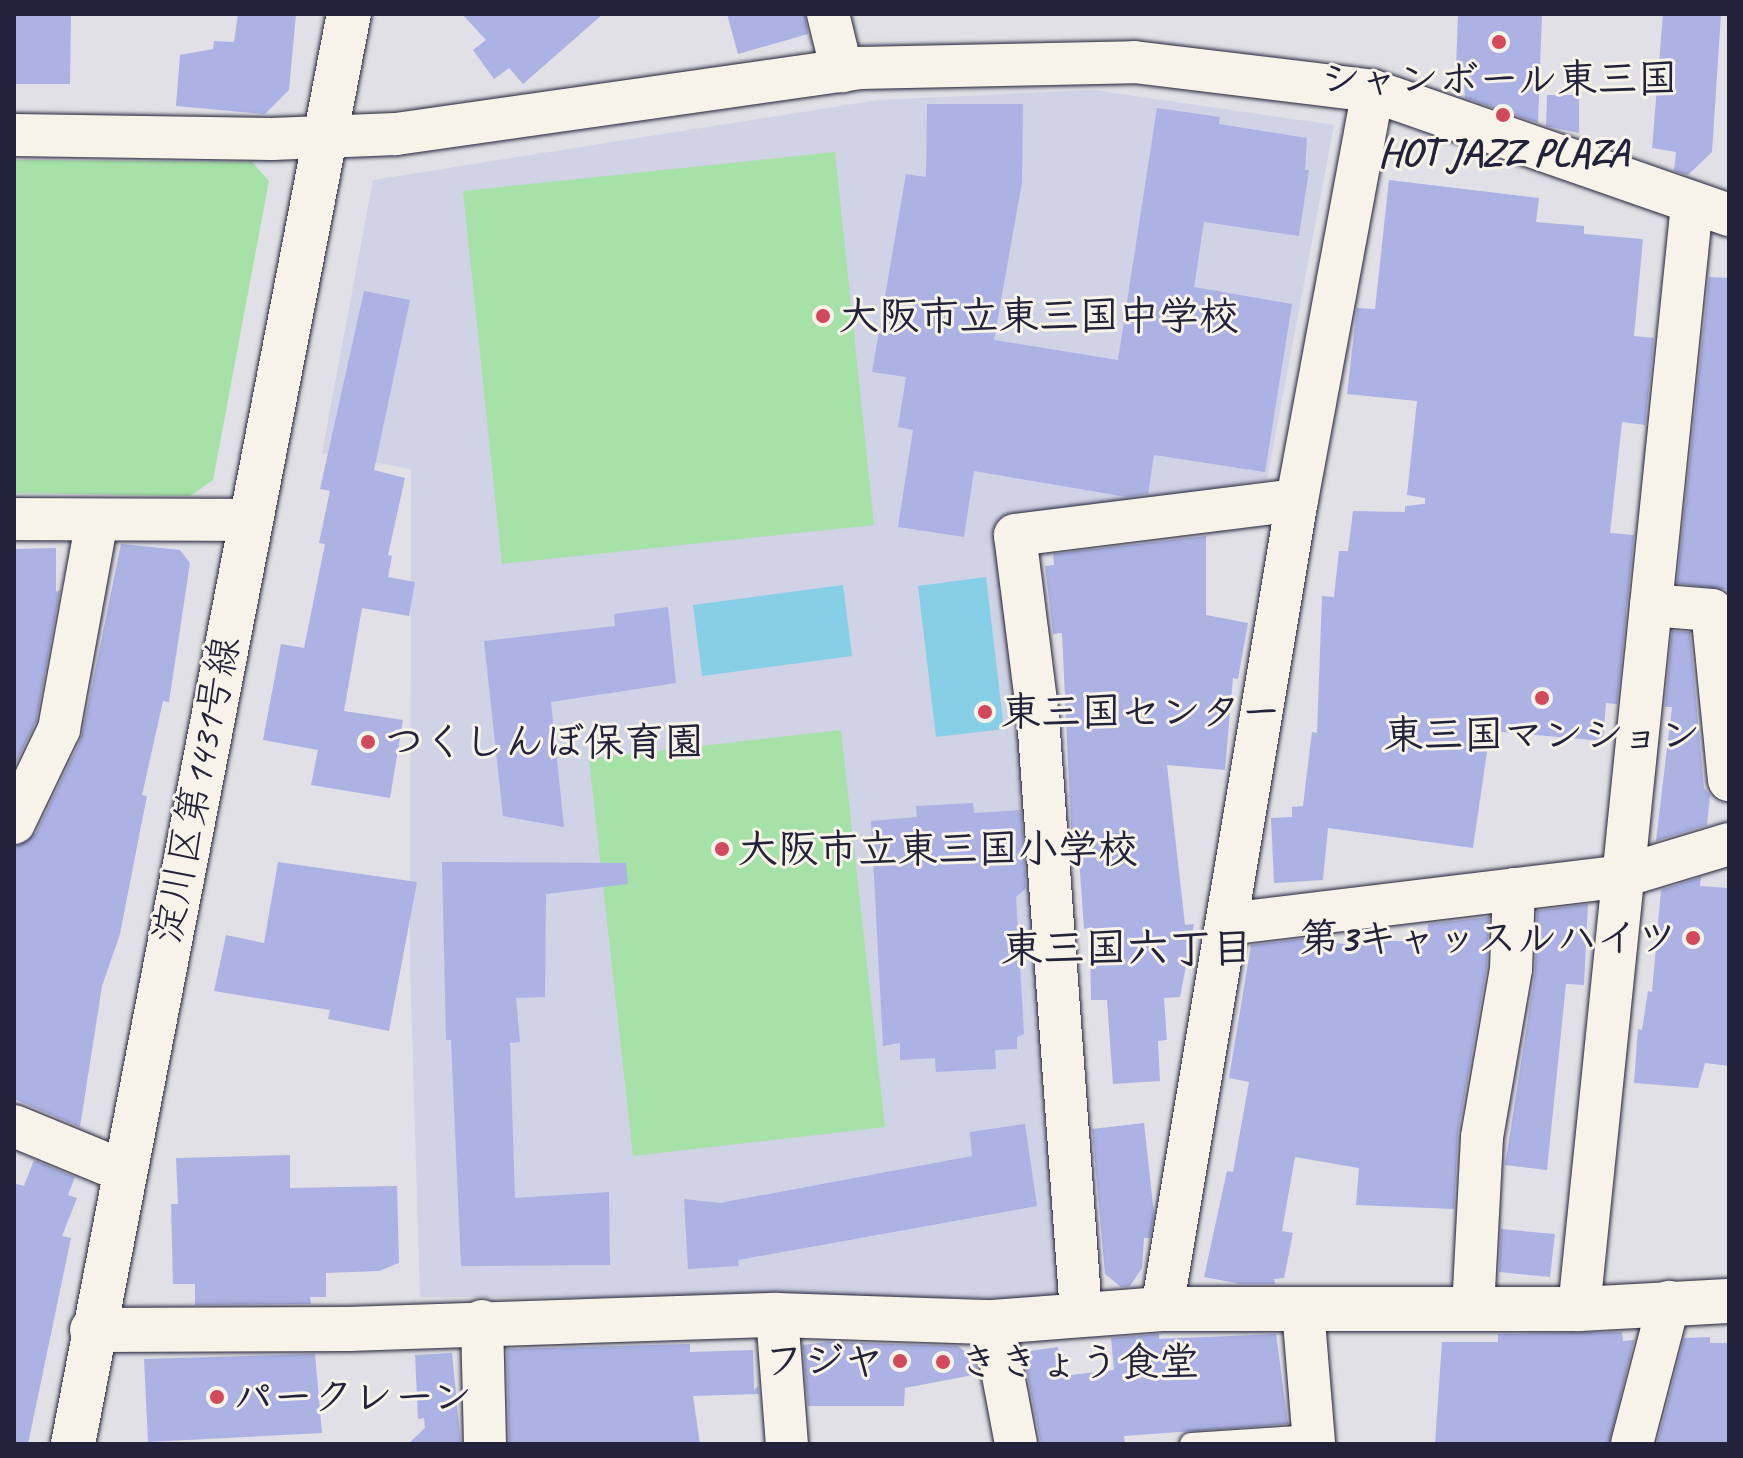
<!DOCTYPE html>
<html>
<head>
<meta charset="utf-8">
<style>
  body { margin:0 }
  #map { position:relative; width:1743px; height:1458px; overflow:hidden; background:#e0e0e6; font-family:Caveat,"Klee One",sans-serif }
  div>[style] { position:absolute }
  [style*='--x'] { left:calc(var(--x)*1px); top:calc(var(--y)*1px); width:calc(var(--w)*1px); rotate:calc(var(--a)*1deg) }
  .built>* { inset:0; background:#d0d2e5 }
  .green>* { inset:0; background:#a6e1a7 }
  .water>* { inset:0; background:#86cfe6 }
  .building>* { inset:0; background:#acb2e3 }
  .roads { filter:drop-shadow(0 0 2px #22223b) drop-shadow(0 0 2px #22223b) }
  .service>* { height:22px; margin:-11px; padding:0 11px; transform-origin:11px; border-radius:11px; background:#f7f3e8 }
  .minor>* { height:42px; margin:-21px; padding:0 21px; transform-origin:21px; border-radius:21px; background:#f7f3e8 }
  .tertiary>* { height:44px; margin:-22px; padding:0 22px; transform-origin:22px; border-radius:22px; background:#f7f3e8 }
  .dots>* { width:22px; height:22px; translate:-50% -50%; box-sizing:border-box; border:4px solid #f7f3e8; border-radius:50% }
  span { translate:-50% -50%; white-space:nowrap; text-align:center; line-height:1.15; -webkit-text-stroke:6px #f7f3e8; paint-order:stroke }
  .poi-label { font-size:40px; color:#22223b; font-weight:700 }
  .left { translate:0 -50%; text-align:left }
  .right { translate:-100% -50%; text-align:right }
  .street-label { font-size:40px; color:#22223b }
  .neighbourhood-label { font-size:42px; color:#22223b; font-weight:700 }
  .frame { position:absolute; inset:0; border:16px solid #22223b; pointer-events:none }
</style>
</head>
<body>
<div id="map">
  <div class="built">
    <div style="clip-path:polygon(1094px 90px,1334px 125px,1267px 479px,1000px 527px,1027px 732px,1045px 1129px,1066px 1283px,1048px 1298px,420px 1297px,410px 965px,411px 469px,322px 453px,373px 180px,878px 100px)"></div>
  </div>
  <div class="green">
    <div style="clip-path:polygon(835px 152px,874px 525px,502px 564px,463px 191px)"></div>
    <div style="clip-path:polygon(14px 160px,252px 162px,269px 181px,213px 480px,190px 496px,14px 493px)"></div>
    <div style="clip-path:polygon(841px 730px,885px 1127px,633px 1156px,589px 759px)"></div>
  </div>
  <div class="water">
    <div style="clip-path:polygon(986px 577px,1004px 729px,936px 737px,918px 586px)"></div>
    <div style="clip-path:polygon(843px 585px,852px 656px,702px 676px,693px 605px)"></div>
  </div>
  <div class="building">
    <div style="clip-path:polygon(14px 14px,71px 14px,70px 84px,14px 84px)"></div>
    <div style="clip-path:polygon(238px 14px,296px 14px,289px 90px,265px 114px,176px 106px,180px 55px,213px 49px,214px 41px,234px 42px)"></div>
    <div style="clip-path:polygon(462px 14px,603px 14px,523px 84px,509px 68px,494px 79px,473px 50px,486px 40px)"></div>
    <div style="clip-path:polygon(727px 14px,805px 14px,808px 34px,738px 54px)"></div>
    <div style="clip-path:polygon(1458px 14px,1542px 14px,1538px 123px,1465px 98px,1463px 70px,1456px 70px)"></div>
    <div style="clip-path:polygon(1663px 14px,1721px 14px,1712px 152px,1688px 175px,1674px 171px,1676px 152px,1652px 148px)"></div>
    <div style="clip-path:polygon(1547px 95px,1579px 95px,1579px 133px,1546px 126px)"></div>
    <div style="clip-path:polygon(927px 104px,1023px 104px,1022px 182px,994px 340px,1118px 360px,1157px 108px,1220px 117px,1219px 124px,1307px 138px,1305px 170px,1309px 170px,1299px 236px,1204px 222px,1194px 287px,1292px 304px,1265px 472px,1154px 455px,1148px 494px,1127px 497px,974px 471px,964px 537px,898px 527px,913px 430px,898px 427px,906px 377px,872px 372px,906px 174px,926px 177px)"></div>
    <div style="clip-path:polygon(1389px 180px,1539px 198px,1536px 222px,1584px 226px,1584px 234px,1643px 239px,1634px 336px,1654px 338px,1645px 425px,1622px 422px,1610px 533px,1634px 535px,1617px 704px,1606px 703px,1603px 741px,1490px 731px,1473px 848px,1328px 828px,1323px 880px,1274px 883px,1271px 818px,1292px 817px,1292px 807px,1303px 806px,1312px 732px,1317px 733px,1322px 596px,1334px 597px,1339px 551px,1348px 551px,1353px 511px,1405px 512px,1405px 506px,1425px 504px,1425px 498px,1407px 495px,1417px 401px,1347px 394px,1357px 308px,1375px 309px)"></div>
    <div style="clip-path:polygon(1709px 277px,1729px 278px,1728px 590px,1677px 583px)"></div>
    <div style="clip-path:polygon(364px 291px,410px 300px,374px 470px,405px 478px,388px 555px,392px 556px,388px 577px,415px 582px,409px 616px,362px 608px,344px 711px,403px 720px,390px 798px,311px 785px,318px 750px,263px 740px,281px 644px,304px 648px,325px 544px,319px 543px,330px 491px,320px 489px)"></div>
    <div style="clip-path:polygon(1206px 536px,1206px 615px,1248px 623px,1238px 679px,1233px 678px,1225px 770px,1167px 765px,1185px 925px,1194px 924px,1180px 997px,1164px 998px,1167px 1040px,1158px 1041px,1160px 1081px,1113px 1084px,1107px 1000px,1091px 1000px,1090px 928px,1084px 929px,1078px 844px,1072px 849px,1062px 633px,1053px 634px,1045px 566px,1054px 565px,1053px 554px)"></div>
    <div style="clip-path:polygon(121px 544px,180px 550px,190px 563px,169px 702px,163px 701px,142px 795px,147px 796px,140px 831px,120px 934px,102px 986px,80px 1127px,14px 1099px,14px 847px,36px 833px,81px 739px)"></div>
    <div style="clip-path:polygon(56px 548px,56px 592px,60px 590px,36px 722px,14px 767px,14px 549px)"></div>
    <div style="clip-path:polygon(668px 607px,676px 683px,551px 702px,564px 827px,503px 816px,484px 641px,615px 626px,614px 614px)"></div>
    <div style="clip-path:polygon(1672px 631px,1690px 632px,1704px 788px,1710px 795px,1707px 825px,1656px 841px,1672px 707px,1665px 707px)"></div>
    <div style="clip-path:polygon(973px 803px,974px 813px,1021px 810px,1026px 888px,1016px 897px,1024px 1034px,1017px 1037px,1017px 1049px,995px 1050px,996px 1069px,936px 1072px,935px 1058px,900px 1060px,900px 1043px,883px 1046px,871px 821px,917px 817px,916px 806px)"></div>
    <div style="clip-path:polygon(278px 862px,417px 882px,389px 1031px,328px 1019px,330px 1010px,214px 991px,226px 935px,264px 943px)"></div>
    <div style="clip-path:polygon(442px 862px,626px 863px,628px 884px,546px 894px,545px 997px,516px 998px,520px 1042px,510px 1043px,515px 1198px,609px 1192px,610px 1265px,461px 1266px,451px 1040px,446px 1040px)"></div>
    <div style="clip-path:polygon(1701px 877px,1700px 886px,1729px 888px,1729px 1066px,1705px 1063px,1698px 1088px,1634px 1083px,1638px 1029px,1642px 1030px,1648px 991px,1652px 992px,1661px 890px)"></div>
    <div style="clip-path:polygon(1588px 904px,1584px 985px,1566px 984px,1547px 1170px,1505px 1165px,1535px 973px,1537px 911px)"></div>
    <div style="clip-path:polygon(1489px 917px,1487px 966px,1458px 1133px,1454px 1209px,1356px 1205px,1359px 1168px,1295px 1157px,1282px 1231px,1293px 1233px,1284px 1278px,1274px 1279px,1275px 1284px,1241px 1284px,1204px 1277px,1227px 1171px,1233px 1172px,1249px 1082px,1229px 1078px,1251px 945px,1309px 938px,1361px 947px,1362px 940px,1427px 942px,1428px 924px)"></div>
    <div style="clip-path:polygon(1144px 1123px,1154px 1214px,1150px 1238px,1144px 1238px,1142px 1268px,1130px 1286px,1121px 1287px,1105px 1274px,1092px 1129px)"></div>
    <div style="clip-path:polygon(1025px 1124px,1037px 1206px,738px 1260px,739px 1266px,688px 1269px,684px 1199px,720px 1203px,972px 1156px,970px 1132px)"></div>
    <div style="clip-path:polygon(290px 1155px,290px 1188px,397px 1186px,399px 1263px,379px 1271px,326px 1273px,326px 1297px,310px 1297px,311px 1304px,195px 1305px,195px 1284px,173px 1284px,171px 1204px,178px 1204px,176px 1158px)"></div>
    <div style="clip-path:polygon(34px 1160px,75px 1177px,68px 1195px,77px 1198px,62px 1236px,71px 1238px,28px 1444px,14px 1442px,14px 1183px,24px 1186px)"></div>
    <div style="clip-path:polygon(1501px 1229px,1555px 1234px,1550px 1277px,1499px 1272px)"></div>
    <div style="clip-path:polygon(1622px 1332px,1623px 1341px,1634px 1340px,1609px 1444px,1435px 1444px,1442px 1342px,1498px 1342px,1498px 1334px)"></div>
    <div style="clip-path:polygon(1159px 1334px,1159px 1339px,1276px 1334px,1288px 1424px,1124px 1436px,1125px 1444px,1041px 1444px,1023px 1352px,1058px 1347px,1062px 1376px,1114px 1370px,1111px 1338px)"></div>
    <div style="clip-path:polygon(1710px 1337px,1710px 1343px,1729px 1343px,1729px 1444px,1657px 1444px,1684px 1338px)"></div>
    <div style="clip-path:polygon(827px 1342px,958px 1346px,976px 1361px,978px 1374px,905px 1388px,904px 1406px,808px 1406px,803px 1345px)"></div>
    <div style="clip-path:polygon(690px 1344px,690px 1352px,753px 1350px,754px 1390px,758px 1386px,759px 1394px,693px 1396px,700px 1444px,509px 1444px,507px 1349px)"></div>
    <div style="clip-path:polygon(452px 1353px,461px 1444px,408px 1444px,425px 1428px,424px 1418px,418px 1419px,415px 1355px)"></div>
    <div style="clip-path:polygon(315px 1354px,322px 1433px,148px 1442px,144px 1359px)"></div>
  </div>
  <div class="roads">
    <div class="service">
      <div style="--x:1191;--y:1444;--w:122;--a:-3.8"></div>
    </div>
    <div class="minor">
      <div style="--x:828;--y:14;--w:59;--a:76.2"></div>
      <div style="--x:14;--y:135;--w:258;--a:0.9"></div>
      <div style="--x:272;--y:139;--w:124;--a:-2.3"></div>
      <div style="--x:396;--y:134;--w:468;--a:-8.1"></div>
      <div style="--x:859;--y:68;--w:275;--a:-1.2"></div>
      <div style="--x:1134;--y:62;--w:241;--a:6.9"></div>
      <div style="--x:1373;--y:91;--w:377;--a:19.2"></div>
      <div style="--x:14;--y:519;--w:234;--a:0.2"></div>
      <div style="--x:1651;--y:605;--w:61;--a:4.7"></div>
      <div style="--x:1712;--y:610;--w:171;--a:84.3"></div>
      <div style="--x:14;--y:823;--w:104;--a:-64.4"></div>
      <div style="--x:59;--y:729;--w:212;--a:-79.7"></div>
      <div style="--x:1227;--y:924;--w:399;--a:-6.9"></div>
      <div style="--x:1623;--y:876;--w:111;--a:-16.8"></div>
      <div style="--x:14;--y:1126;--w:118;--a:22.4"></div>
      <div style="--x:1162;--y:1309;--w:820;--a:-80.53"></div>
      <div style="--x:1297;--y:500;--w:416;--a:-79.5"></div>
      <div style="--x:1303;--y:1309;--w:135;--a:85.3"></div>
      <div style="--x:1473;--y:1309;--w:172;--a:-87"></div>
      <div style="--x:1482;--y:1137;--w:170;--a:-80.2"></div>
      <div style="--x:1511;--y:969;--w:80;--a:-87.9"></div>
      <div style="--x:1579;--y:1309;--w:1111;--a:-84.16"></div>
      <div style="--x:1081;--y:1313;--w:598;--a:-94.13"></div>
      <div style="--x:1038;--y:717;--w:183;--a:-97.2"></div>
      <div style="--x:1015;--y:535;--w:284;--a:-7.1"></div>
      <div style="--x:777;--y:1315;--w:129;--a:85.6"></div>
      <div style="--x:482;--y:1321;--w:123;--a:88.6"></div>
      <div style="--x:993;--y:1322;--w:124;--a:79.3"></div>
      <div style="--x:1632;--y:1444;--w:147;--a:-75.4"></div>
    </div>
    <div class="tertiary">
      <div style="--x:92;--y:1330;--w:256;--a:-0.2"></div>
      <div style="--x:348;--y:1329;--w:429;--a:-1.9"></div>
      <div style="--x:777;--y:1315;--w:216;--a:1.9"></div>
      <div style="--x:993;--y:1322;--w:169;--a:-4.4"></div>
      <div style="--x:1162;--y:1309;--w:417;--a:0"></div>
      <div style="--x:1579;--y:1309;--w:150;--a:-3.1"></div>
      <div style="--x:73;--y:1444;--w:1456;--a:-79.08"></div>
    </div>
  </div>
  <div class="dots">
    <div style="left:1499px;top:42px;background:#d1495b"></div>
    <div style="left:1503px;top:115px;background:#d1495b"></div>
    <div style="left:823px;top:316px;background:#d1495b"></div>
    <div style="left:1542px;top:698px;background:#d1495b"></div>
    <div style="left:985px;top:712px;background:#d1495b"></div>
    <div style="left:368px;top:742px;background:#d1495b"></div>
    <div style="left:722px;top:849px;background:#d1495b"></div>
    <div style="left:1693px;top:938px;background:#d1495b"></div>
    <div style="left:900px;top:1361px;background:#d1495b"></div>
    <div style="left:943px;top:1362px;background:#d1495b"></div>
    <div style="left:217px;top:1397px;background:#d1495b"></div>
  </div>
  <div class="poi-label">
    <span style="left:1499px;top:79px">シャンボール東三国</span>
    <span style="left:1503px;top:152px">HOT JAZZ PLAZA</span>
    <span class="left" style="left:839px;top:316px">大阪市立東三国中学校</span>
    <span class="left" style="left:1001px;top:712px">東三国センター</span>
    <span style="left:1542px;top:735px">東三国マンション</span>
    <span class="left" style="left:384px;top:742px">つくしんぼ保育園</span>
    <span class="left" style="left:738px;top:849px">大阪市立東三国小学校</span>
    <span class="right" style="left:1677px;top:938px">第3キャッスルハイツ</span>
    <span class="right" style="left:884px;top:1361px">フジヤ</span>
    <span class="left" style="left:959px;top:1362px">ききょう食堂</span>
    <span class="left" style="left:233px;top:1397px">パークレーン</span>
  </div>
  <div class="street-label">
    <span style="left:196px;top:790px;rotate:-79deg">淀川区第1431号線</span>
  </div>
  <div class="neighbourhood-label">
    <span style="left:1127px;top:949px">東三国六丁目</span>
  </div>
  <div class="frame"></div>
</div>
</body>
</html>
